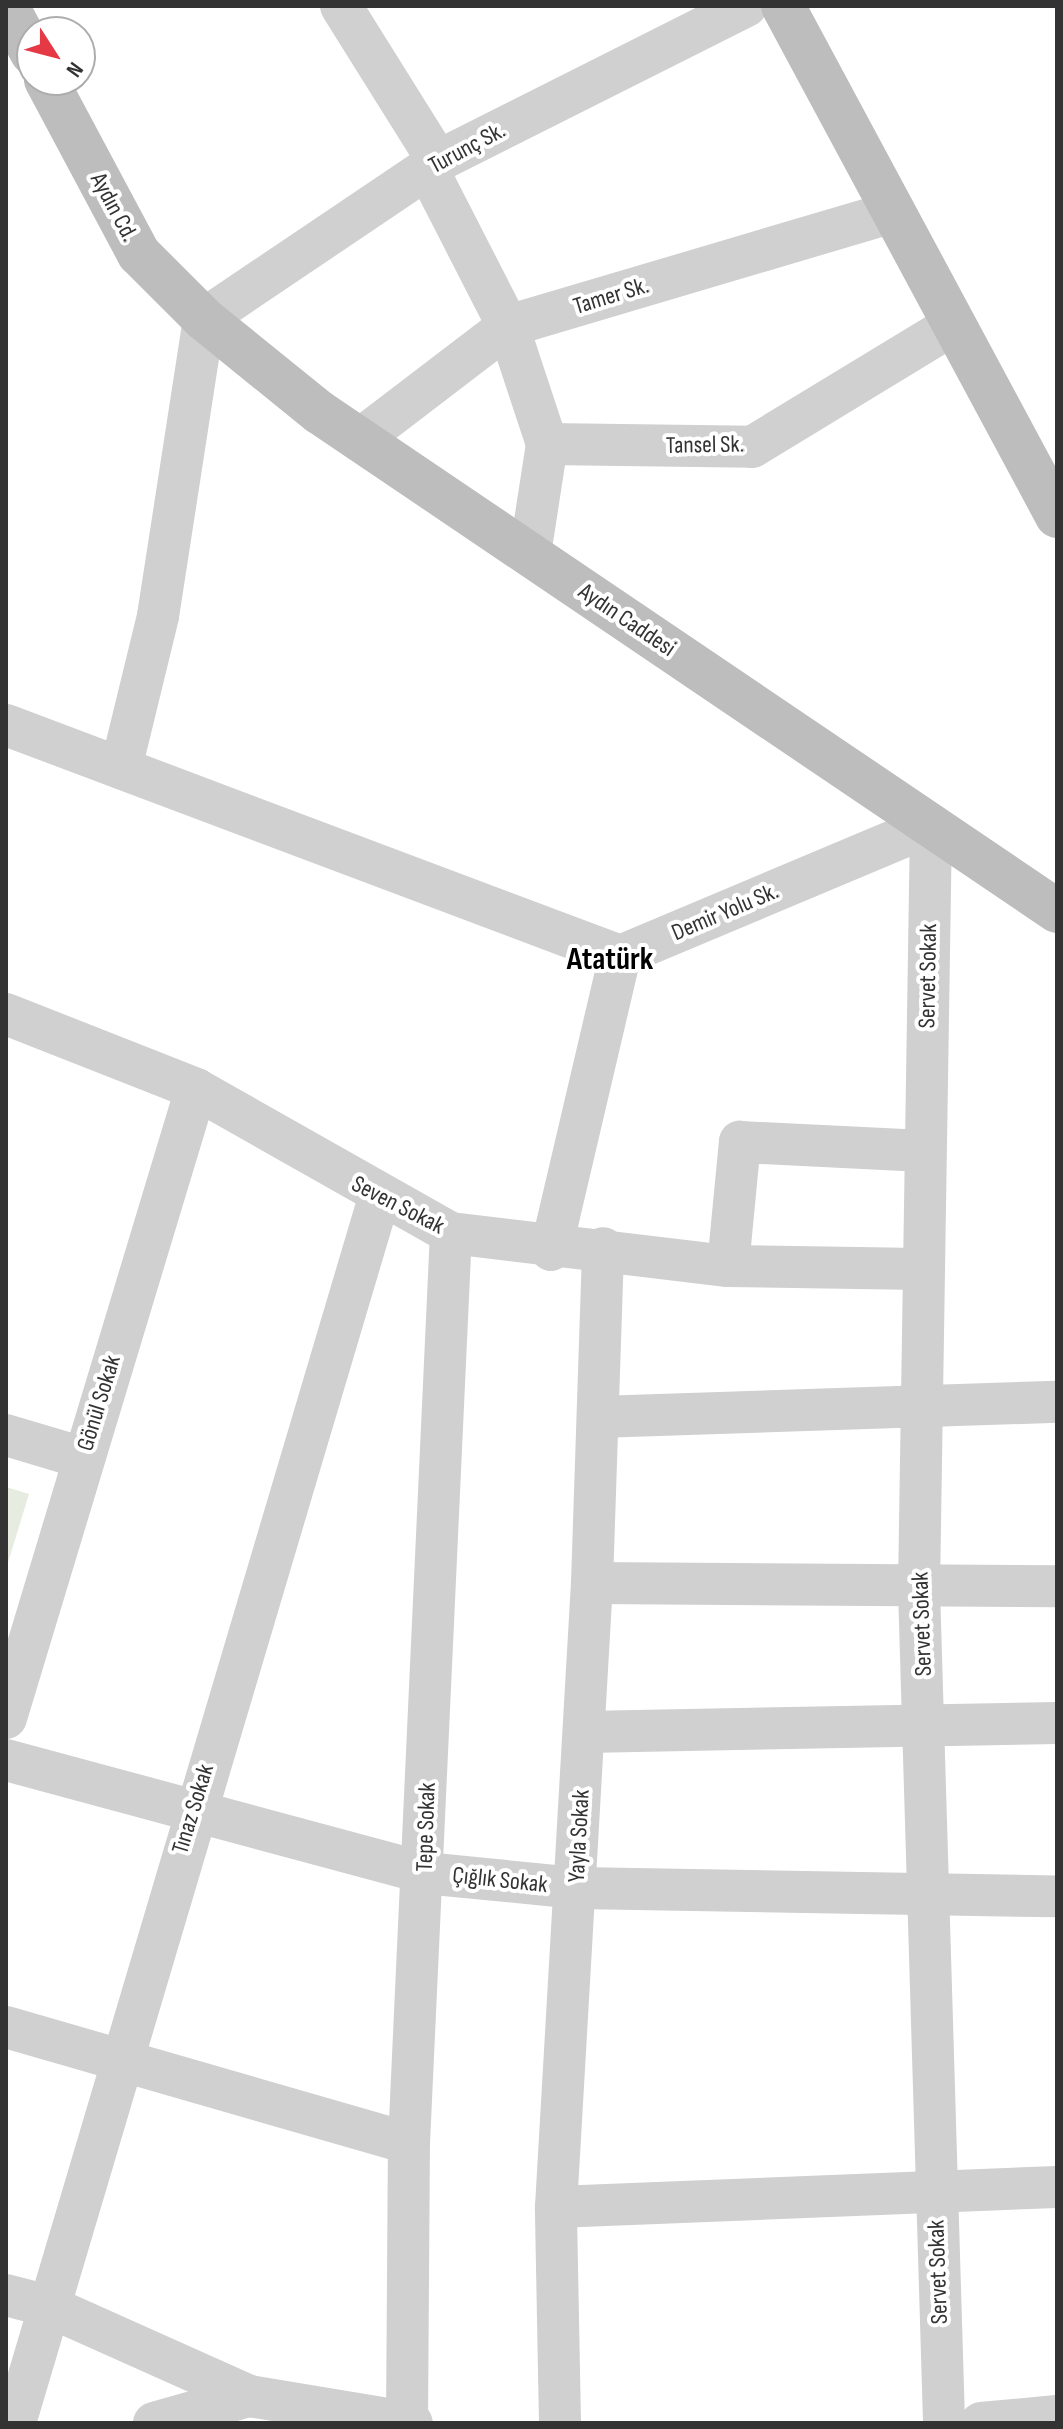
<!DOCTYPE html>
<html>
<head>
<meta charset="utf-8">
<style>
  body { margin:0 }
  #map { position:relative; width:1063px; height:2429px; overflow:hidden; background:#fff; font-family:"Sofia Sans Condensed",sans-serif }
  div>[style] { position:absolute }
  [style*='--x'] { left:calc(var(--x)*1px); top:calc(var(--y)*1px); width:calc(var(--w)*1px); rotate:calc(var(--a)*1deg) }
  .green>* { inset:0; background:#e6ecdf }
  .minor>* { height:42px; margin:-21px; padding:0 21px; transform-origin:21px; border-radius:21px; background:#d0d0d0 }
  .secondary>* { height:44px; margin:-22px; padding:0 22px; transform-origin:22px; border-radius:22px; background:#bdbdbd }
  span { translate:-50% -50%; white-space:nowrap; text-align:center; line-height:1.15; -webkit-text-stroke:8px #fff; paint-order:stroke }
  .street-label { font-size:24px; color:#333 }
  .district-label { font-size:32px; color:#000; font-weight:700 }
  .frame { position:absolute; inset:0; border:8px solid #333; pointer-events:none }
  .north { position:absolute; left:16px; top:16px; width:80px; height:80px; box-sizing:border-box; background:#fff; border:2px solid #adadad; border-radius:50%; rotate:126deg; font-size:22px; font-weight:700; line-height:32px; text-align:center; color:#333 }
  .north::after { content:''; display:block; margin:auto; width:28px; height:36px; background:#e63946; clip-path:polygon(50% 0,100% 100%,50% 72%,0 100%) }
</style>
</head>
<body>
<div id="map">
  <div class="green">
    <div style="clip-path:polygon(6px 1487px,29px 1494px,6px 1569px)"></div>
  </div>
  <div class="minor">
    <div style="--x:341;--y:6;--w:183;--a:58"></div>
    <div style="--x:427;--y:168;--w:178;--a:62.9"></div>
    <div style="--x:508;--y:326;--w:124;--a:71.7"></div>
    <div style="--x:547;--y:444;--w:205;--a:0.8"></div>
    <div style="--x:752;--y:447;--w:237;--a:-31.3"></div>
    <div style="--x:359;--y:440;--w:188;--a:-37.4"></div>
    <div style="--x:508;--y:326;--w:402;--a:-16.5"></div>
    <div style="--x:530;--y:554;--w:111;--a:-81.2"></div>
    <div style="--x:6;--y:725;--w:656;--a:20.62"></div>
    <div style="--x:121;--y:768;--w:156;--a:-76.3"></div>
    <div style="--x:158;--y:616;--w:301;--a:-81.2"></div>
    <div style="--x:204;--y:319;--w:282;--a:-34"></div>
    <div style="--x:438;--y:161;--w:345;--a:-26.7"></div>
    <div style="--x:6;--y:1014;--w:204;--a:21.5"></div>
    <div style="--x:196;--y:1089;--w:293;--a:29.5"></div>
    <div style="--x:451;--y:1233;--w:279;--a:6.8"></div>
    <div style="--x:728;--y:1266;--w:193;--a:0.9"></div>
    <div style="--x:551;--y:1250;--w:302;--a:-76.8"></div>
    <div style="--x:620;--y:956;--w:337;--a:-22.8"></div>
    <div style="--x:931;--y:825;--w:764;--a:90.9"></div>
    <div style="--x:919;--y:1589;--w:834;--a:88.28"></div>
    <div style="--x:728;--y:1266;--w:125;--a:-84.5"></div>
    <div style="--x:740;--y:1142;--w:184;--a:2.8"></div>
    <div style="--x:598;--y:1417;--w:459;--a:-1.9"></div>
    <div style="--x:6;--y:1435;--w:80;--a:16.6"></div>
    <div style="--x:592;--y:1583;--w:465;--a:0.4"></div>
    <div style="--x:6;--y:1718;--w:657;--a:-73.19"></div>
    <div style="--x:585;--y:1732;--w:472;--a:-1.1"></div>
    <div style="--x:6;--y:1760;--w:433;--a:15.1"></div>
    <div style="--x:424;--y:1873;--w:154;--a:5.6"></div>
    <div style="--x:577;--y:1888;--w:480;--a:1"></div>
    <div style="--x:6;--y:2027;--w:419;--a:16.1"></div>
    <div style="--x:556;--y:2207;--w:501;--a:-2.29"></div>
    <div style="--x:6;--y:2295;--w:43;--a:14.7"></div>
    <div style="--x:48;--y:2306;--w:220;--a:24.1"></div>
    <div style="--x:249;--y:2396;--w:165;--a:9.4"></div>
    <div style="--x:407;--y:2422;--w:279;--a:-89.6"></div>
    <div style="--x:409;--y:2143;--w:911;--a:-87.36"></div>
    <div style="--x:15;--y:2423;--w:1278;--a:-73.45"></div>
    <div style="--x:154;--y:2423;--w:99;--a:-15.9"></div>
    <div style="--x:560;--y:2423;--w:216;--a:-91.1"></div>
    <div style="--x:556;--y:2207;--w:625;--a:-86.7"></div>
    <div style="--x:592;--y:1583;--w:335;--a:-88.1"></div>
    <div style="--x:981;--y:2423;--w:76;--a:-5.3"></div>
  </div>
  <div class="secondary">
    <div style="--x:7;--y:6;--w:53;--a:62"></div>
    <div style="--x:783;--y:6;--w:579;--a:61.75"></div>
    <div style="--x:46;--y:80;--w:197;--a:61.9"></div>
    <div style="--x:139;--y:254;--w:92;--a:45"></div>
    <div style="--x:204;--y:319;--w:148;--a:39"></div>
    <div style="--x:319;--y:412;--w:891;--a:34.06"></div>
  </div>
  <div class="street-label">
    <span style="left:467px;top:148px;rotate:-28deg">Turunç Sk.</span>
    <span style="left:114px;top:207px;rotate:62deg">Aydın Cd.</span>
    <span style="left:611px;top:296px;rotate:-17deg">Tamer Sk.</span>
    <span style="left:705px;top:445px;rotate:-1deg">Tansel Sk.</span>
    <span style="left:627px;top:620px;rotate:34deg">Aydın Caddesi</span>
    <span style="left:725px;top:912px;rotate:-23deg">Demir Yolu Sk.</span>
    <span style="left:928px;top:976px;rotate:-89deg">Servet Sokak</span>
    <span style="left:398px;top:1205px;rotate:27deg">Seven Sokak</span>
    <span style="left:99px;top:1403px;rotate:-73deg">Gönül Sokak</span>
    <span style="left:922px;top:1624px;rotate:-92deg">Servet Sokak</span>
    <span style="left:193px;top:1809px;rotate:-73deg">Tınaz Sokak</span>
    <span style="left:426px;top:1827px;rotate:-88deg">Tepe Sokak</span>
    <span style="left:579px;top:1836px;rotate:-87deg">Yayla Sokak</span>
    <span style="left:500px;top:1880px;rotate:6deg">Çığlık Sokak</span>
    <span style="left:938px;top:2272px;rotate:-92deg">Servet Sokak</span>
  </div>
  <div class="district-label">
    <span style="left:610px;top:960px">Atatürk</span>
  </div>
  <div class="frame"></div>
  <div class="north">N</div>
</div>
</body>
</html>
